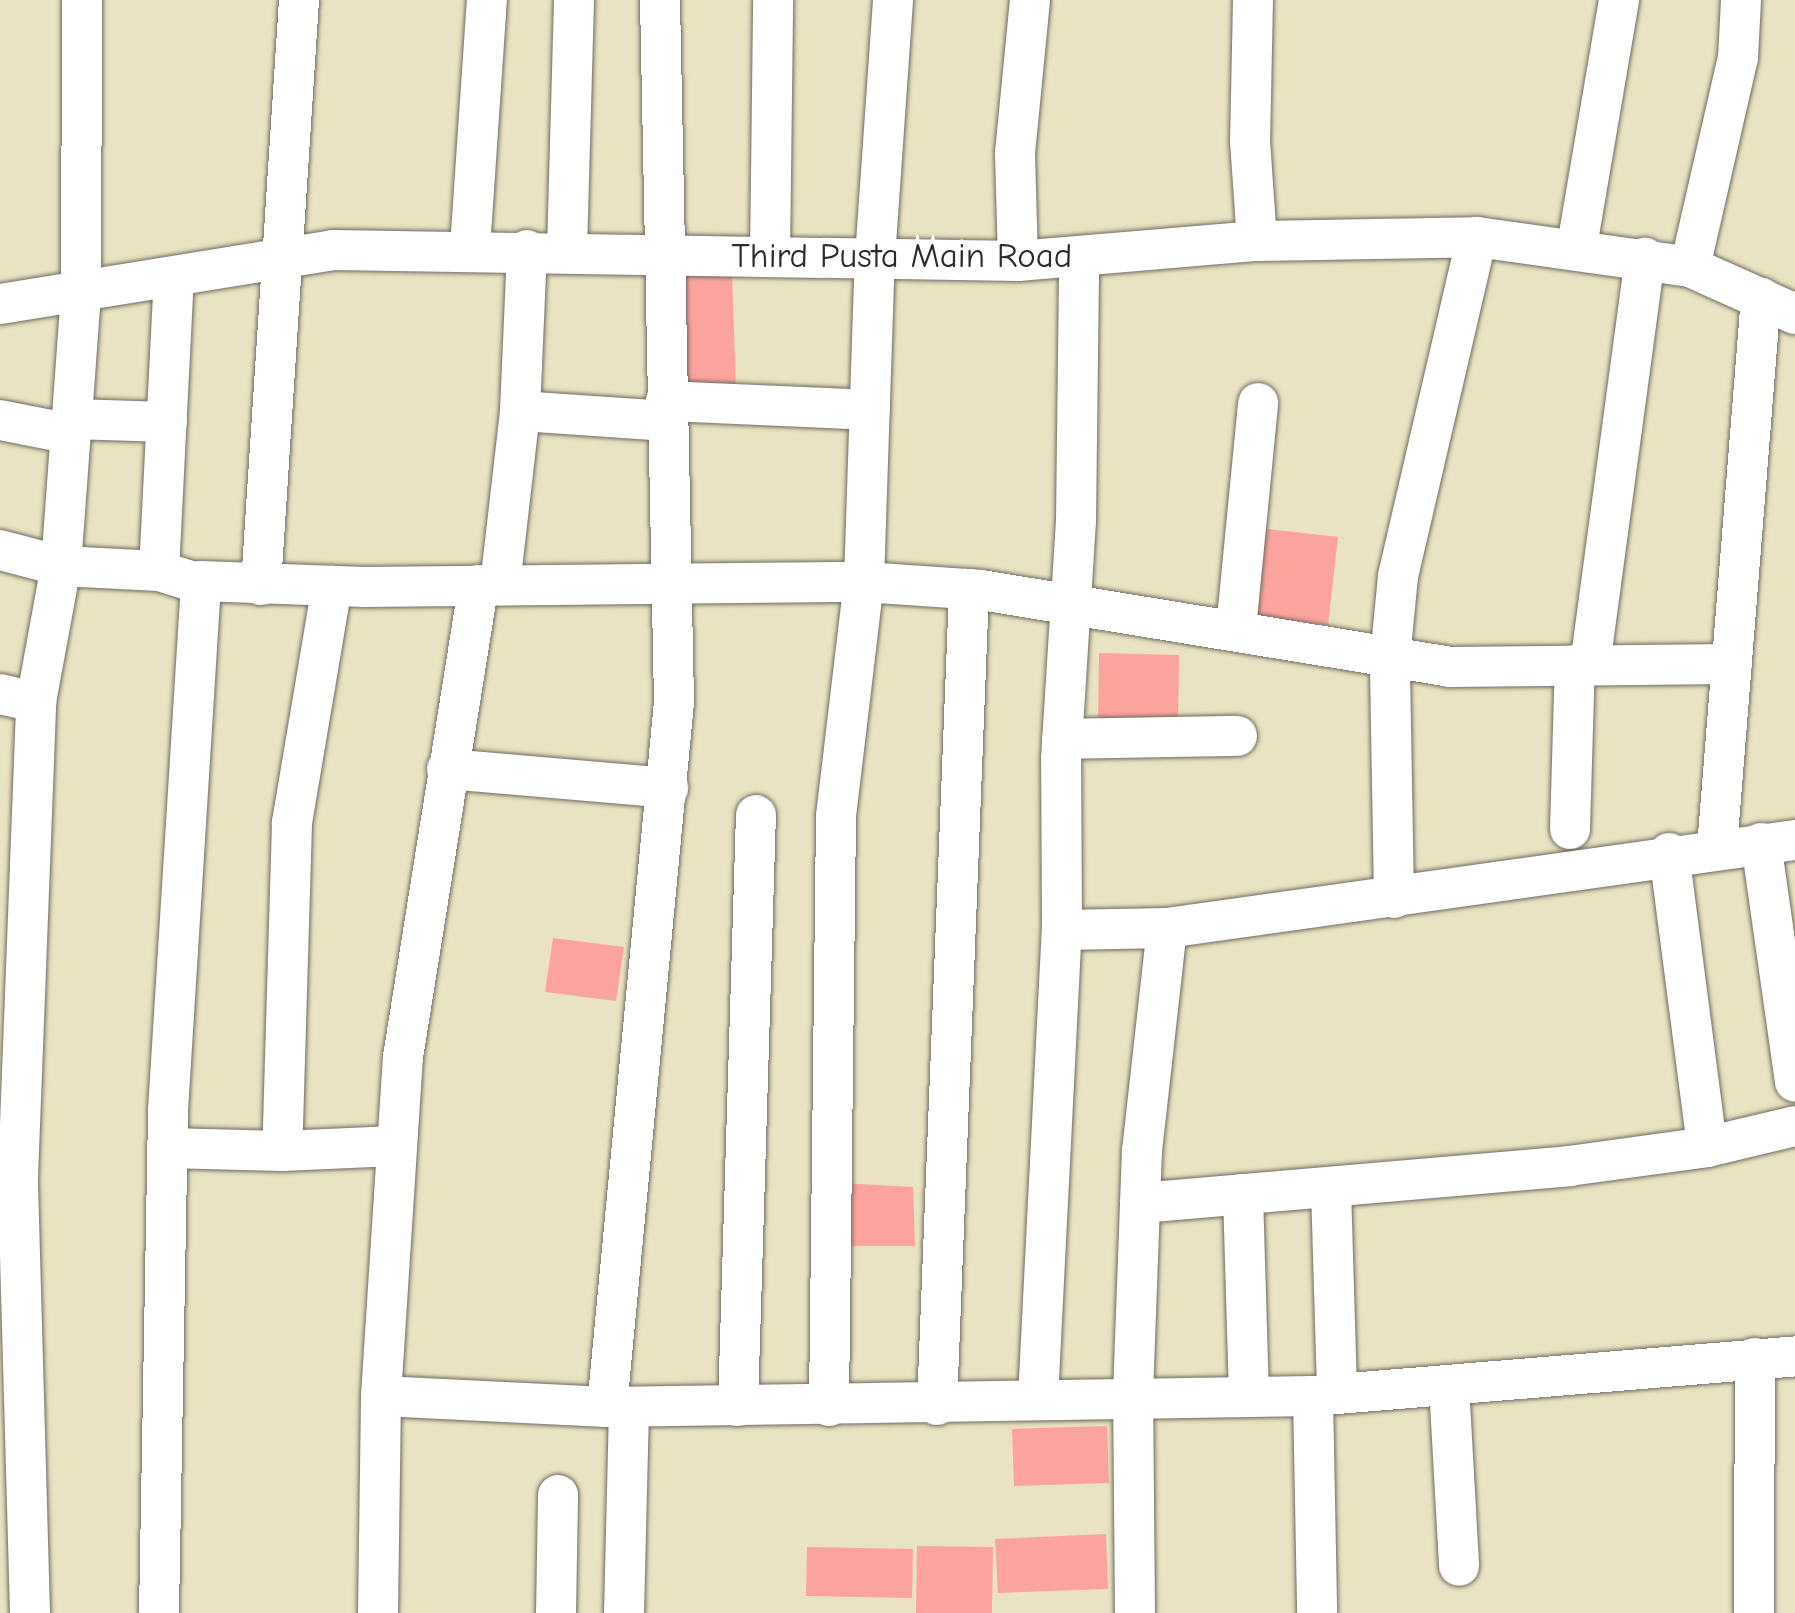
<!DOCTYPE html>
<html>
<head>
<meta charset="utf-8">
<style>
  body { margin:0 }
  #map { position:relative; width:1795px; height:1613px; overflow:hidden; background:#eae3c1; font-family:"Comic Neue",sans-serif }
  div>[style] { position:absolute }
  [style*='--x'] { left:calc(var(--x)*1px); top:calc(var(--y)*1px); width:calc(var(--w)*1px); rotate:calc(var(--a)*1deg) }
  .building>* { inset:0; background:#fca49c }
  .roads { filter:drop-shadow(0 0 2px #6e6b60) drop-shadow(0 0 2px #6e6b60) }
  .minor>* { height:40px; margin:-20px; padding:0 20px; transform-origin:20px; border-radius:20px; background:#fff }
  span { translate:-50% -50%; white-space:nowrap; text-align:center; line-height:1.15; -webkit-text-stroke:9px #fff; paint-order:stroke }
  .street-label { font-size:35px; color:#2b2b2b }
</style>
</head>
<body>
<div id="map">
  <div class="building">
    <div style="clip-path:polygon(732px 273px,736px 385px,684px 387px,681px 274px)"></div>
    <div style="clip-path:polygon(1260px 528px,1338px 537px,1328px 625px,1250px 616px)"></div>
    <div style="clip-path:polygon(1099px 653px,1179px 655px,1178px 726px,1098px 725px)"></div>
    <div style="clip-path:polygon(553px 938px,624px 947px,616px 1001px,545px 992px)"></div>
    <div style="clip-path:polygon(840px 1183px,913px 1187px,915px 1246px,841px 1246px)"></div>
    <div style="clip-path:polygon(1107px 1426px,1109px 1483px,1014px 1486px,1012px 1429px)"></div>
    <div style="clip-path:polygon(1106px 1534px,1108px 1589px,998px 1593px,995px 1539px)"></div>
    <div style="clip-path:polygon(917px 1546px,993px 1547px,992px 1613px,916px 1613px)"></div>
    <div style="clip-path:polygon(807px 1547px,913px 1549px,912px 1598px,806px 1596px)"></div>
  </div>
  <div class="roads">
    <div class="minor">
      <div style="--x:1253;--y:0;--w:141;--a:91.2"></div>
      <div style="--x:1250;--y:141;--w:100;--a:86"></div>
      <div style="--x:1577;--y:246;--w:250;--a:-80.3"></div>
      <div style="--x:470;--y:248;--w:249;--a:-86.1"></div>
      <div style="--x:567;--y:251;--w:251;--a:-88.4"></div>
      <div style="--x:770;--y:257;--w:257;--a:-89.3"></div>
      <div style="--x:1018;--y:261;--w:108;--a:-91.6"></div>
      <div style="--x:1015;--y:153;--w:154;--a:-84.4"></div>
      <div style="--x:1690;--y:267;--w:214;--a:-77.1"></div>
      <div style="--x:1738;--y:58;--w:58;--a:-87"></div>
      <div style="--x:0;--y:304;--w:337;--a:-9.2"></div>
      <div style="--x:333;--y:250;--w:685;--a:0.92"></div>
      <div style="--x:1018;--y:261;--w:240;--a:-4.8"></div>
      <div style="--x:1257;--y:241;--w:220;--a:-1"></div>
      <div style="--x:1477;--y:237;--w:215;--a:8"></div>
      <div style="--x:1690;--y:267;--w:115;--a:24.1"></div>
      <div style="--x:666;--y:401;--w:204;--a:2.5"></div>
      <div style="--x:520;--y:411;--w:161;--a:-87.5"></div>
      <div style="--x:72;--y:419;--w:95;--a:1.8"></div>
      <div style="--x:0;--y:420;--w:72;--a:11.2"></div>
      <div style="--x:0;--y:550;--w:63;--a:14.7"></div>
      <div style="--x:61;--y:566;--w:98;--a:2.9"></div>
      <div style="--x:200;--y:581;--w:165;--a:2.1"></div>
      <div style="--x:365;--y:587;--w:499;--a:-0.6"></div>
      <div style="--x:864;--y:582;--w:117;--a:3.9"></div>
      <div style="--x:981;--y:590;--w:474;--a:9.3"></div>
      <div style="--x:1449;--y:667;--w:283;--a:-0.6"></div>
      <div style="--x:261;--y:585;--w:586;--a:-86.28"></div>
      <div style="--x:500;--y:585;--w:175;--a:-83.4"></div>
      <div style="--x:520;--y:411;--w:146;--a:3.9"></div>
      <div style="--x:332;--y:586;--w:240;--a:99.6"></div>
      <div style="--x:292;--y:823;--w:328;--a:91.7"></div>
      <div style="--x:282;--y:1151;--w:113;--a:-2.5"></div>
      <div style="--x:1236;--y:629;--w:227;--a:-84.4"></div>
      <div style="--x:1590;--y:665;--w:411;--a:-82.3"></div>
      <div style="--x:0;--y:694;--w:37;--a:13"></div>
      <div style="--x:1062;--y:739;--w:175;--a:-1"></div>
      <div style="--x:447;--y:769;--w:222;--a:4.9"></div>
      <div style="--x:1570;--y:829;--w:164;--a:-88.3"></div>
      <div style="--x:1761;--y:843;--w:241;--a:81.9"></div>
      <div style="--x:1717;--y:848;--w:552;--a:-85.43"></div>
      <div style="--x:1669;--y:853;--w:296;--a:82.6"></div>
      <div style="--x:1394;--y:898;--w:240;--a:-91"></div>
      <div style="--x:1390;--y:658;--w:82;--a:-84.4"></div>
      <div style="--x:1398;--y:576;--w:348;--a:-76.9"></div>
      <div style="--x:1062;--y:930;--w:105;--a:-1.1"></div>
      <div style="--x:1167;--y:928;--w:634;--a:-7.98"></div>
      <div style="--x:167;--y:1148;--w:115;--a:1.5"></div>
      <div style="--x:1331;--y:1188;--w:206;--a:88.3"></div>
      <div style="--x:1243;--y:1194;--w:202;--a:88.3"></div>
      <div style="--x:1140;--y:1203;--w:431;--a:-4.9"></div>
      <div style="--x:1569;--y:1166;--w:139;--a:-7.8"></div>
      <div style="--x:1707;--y:1147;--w:90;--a:-13.4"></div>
      <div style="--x:1449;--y:1385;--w:181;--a:86.8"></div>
      <div style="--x:381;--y:1396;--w:226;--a:2.8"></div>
      <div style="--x:607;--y:1407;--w:706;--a:-0.89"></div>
      <div style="--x:1313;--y:1396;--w:484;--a:-4.7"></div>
      <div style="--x:1313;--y:1396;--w:217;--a:88.9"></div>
      <div style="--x:1038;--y:1399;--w:470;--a:-87.1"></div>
      <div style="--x:1062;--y:930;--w:171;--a:-90.3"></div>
      <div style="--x:1061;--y:759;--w:239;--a:-86.4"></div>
      <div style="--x:1076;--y:520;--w:262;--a:-89.3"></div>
      <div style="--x:937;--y:1405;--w:817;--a:-87.75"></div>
      <div style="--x:738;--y:1406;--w:591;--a:-88.26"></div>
      <div style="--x:829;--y:1406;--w:590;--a:-89.32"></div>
      <div style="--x:836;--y:816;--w:236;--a:-83.2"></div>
      <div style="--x:864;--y:582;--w:324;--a:-88.1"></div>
      <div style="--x:875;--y:258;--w:259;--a:-86"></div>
      <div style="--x:607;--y:1407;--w:708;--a:-84.57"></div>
      <div style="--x:674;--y:702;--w:702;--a:-91.14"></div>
      <div style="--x:30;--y:1613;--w:436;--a:-91.6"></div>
      <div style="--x:18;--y:1177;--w:475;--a:-87.8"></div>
      <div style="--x:36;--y:702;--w:138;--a:-79.6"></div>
      <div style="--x:61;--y:566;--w:271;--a:-85.8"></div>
      <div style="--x:81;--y:296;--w:296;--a:-89.8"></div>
      <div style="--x:159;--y:1613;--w:503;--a:-88.97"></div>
      <div style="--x:168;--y:1110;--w:527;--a:-86.41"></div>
      <div style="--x:201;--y:584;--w:44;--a:-162.8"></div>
      <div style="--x:159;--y:571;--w:294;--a:-87.1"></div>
      <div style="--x:378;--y:1613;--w:217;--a:-89.2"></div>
      <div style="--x:381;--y:1396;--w:340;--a:-86.3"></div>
      <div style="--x:403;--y:1057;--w:478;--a:-80.9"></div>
      <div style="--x:556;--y:1613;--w:118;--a:-89"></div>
      <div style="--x:624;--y:1613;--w:206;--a:-88.6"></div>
      <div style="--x:1135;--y:1613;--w:218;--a:-90.5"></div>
      <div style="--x:1133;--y:1395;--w:244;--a:-87.9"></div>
      <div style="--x:1142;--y:1151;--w:224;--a:-83.6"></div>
      <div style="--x:1754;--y:1613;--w:255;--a:-89.8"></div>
    </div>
  </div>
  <div class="street-label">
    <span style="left:902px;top:256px">Third Pusta Main Road</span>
  </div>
</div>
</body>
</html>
